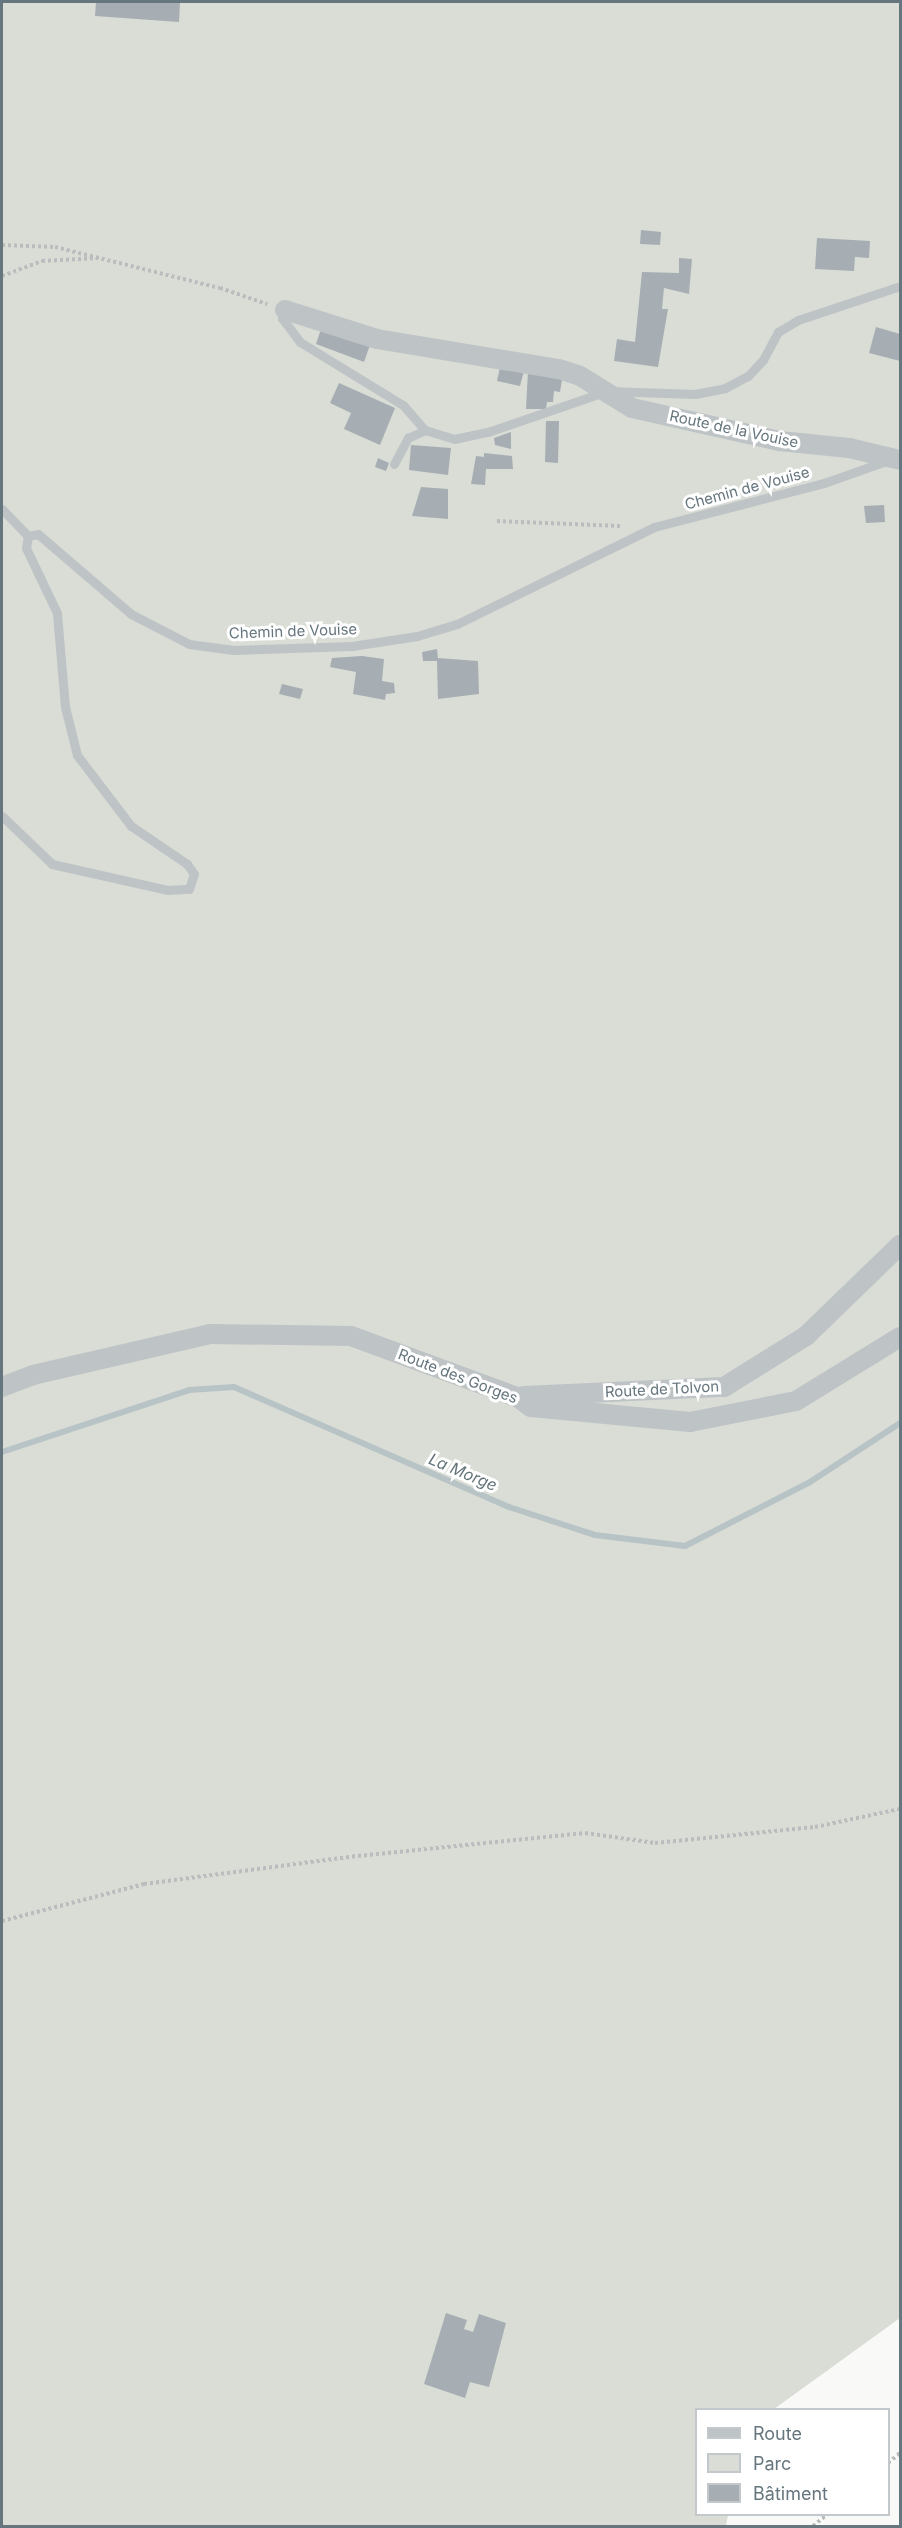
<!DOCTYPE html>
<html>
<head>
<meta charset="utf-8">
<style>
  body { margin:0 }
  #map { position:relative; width:902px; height:2528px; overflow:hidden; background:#f9f9f7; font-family:Inter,sans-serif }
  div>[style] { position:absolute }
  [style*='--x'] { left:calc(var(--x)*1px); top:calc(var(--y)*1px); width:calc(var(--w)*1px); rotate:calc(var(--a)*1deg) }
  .green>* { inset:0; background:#d9ddd6 }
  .stream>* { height:6px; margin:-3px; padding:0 3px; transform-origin:3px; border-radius:3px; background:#b8c3c6 }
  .building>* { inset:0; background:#a6aeb3 }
  .path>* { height:4px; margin-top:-2px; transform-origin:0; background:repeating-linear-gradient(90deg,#b9bdbe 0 3px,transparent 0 6px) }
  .lane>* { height:9px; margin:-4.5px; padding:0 4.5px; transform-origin:4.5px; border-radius:4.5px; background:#bec3c6 }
  .street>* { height:20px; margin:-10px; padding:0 10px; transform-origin:10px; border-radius:10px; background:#bec3c6 }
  span { translate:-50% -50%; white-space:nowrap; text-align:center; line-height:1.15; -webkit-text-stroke:6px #fff; paint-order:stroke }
  .street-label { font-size:15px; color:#66767e }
  .water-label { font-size:16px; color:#627378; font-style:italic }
  .frame { position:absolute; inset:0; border:3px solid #66767e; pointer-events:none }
  .legend { position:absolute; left:695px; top:2408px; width:195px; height:108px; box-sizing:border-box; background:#fff; border:2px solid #c2c8cb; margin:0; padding:8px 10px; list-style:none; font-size:18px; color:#66767e }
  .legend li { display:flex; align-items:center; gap:12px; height:30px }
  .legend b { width:30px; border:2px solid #c2c8cb }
</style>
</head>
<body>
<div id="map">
  <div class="green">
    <div style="clip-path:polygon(2px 2px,900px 2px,900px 2318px,774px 2409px,696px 2410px,696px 2514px,728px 2515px,726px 2526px,2px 2526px)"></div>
  </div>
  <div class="stream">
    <div style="--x:2;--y:1452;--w:197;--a:-18.3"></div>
    <div style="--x:189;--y:1390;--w:45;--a:-3.8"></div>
    <div style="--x:234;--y:1387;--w:300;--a:23.6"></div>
    <div style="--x:509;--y:1507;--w:90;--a:18"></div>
    <div style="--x:595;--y:1535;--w:91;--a:7"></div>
    <div style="--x:685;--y:1546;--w:140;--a:-27.1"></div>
    <div style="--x:810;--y:1482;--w:108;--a:-33.2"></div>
  </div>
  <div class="building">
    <div style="clip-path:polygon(96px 2px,180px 2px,179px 22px,95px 16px)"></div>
    <div style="clip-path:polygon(641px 230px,661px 232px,660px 245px,640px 244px)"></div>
    <div style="clip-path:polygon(817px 238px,870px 241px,869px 258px,855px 257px,854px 271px,815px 269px)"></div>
    <div style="clip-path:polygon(679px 258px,692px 259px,689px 294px,664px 288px,662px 309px,668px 309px,658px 367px,614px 361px,617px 339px,635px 342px,642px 272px,679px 273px)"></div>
    <div style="clip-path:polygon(876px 327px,900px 334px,900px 361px,869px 353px)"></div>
    <div style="clip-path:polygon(321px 329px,370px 345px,364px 362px,316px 344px)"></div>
    <div style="clip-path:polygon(500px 367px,524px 371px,520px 386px,497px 381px)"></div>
    <div style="clip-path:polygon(528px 370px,562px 380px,560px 392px,554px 391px,553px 402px,547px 402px,546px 409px,526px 409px)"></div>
    <div style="clip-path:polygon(339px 383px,395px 408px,380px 445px,344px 429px,351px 413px,330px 403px)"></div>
    <div style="clip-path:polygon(546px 421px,559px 421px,558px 463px,545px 462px)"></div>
    <div style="clip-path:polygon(511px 432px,511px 449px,495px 445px,494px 438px)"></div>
    <div style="clip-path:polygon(411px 445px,451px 448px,448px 475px,409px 470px)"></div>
    <div style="clip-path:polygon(484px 453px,512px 456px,513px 469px,486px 469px,485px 485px,471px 484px,476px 456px,484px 457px)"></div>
    <div style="clip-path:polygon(378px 458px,389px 463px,386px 471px,375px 467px)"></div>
    <div style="clip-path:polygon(421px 487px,448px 489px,448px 519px,412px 516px)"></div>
    <div style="clip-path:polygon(884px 505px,885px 522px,866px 523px,864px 506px)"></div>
    <div style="clip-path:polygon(437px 649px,438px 658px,478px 661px,479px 694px,438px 699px,437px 661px,423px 661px,422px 652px)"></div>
    <div style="clip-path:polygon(362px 656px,384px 659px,382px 681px,394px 683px,395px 693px,386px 694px,385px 700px,353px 694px,356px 672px,330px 667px,332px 658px)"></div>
    <div style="clip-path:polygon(282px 684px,303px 689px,300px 699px,279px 694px)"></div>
    <div style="clip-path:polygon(446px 2313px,467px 2320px,464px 2329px,473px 2332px,479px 2314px,506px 2323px,489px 2387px,470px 2382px,465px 2398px,424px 2384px)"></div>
  </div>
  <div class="path">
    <div style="--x:2;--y:245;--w:53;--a:2.2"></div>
    <div style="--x:55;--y:247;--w:170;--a:14"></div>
    <div style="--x:220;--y:288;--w:50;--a:18.8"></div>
    <div style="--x:2;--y:276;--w:43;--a:-20.6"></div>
    <div style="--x:42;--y:261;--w:56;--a:-3.1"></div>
    <div style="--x:497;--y:521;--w:123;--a:2.3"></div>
    <div style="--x:2;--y:1921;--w:147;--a:-14.6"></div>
    <div style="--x:144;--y:1884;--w:216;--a:-7.5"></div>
    <div style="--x:358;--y:1856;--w:228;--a:-5.8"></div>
    <div style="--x:585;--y:1833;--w:71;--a:8.1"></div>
    <div style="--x:655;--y:1843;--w:161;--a:-5.7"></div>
    <div style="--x:815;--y:1827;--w:87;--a:-12"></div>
    <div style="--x:888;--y:2463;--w:16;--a:-40"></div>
    <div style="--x:813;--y:2526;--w:19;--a:-39"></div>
  </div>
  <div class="lane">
    <div style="--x:285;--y:310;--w:9;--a:111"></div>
    <div style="--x:282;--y:318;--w:30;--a:53"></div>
    <div style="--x:300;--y:342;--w:121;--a:31.5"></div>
    <div style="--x:403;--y:405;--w:33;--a:49"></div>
    <div style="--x:394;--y:464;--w:30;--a:-62"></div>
    <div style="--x:408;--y:438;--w:19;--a:-25"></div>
    <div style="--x:425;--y:430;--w:30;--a:17"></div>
    <div style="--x:454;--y:439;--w:35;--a:-12"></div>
    <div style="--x:488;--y:432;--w:126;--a:-19"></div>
    <div style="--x:607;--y:391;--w:88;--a:2"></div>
    <div style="--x:695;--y:394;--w:31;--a:-11"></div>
    <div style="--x:725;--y:388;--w:26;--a:-28"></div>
    <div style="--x:748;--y:376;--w:22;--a:-47"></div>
    <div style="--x:763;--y:360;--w:32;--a:-62"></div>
    <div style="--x:778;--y:332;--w:23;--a:-31"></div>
    <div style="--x:798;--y:320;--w:108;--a:-18.4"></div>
    <div style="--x:2;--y:509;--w:37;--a:46"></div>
    <div style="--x:2;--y:816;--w:69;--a:43.8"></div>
    <div style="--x:52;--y:864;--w:118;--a:12.7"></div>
    <div style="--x:167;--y:890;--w:22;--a:-3"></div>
    <div style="--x:189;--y:889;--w:16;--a:-72"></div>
    <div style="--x:194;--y:874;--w:12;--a:-125"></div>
    <div style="--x:187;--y:864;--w:68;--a:-145.8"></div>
    <div style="--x:131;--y:826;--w:89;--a:-127.3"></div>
    <div style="--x:77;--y:755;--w:49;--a:-104"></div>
    <div style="--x:65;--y:707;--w:94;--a:-94.9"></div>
    <div style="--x:57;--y:613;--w:72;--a:-115.5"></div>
    <div style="--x:26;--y:548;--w:12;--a:-81"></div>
    <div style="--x:28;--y:536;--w:10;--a:-11"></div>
    <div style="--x:38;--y:534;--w:123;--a:40.7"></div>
    <div style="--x:131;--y:614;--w:65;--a:27.3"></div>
    <div style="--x:189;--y:644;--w:45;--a:7.6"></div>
    <div style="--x:234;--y:650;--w:118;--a:-1.9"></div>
    <div style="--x:352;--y:646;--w:66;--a:-8.7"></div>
    <div style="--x:417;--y:636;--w:42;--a:-16.7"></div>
    <div style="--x:457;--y:624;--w:220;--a:-26.2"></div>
    <div style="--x:654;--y:527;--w:176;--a:-14.5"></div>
    <div style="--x:824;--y:483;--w:66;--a:-19.5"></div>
  </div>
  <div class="street">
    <div style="--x:285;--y:310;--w:96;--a:17.5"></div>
    <div style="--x:377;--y:339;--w:184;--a:9.4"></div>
    <div style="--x:559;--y:369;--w:22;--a:18"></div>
    <div style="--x:580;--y:376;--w:61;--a:31.6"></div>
    <div style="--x:632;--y:408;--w:152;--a:12.6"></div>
    <div style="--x:780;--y:441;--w:69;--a:5.8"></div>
    <div style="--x:849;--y:448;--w:52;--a:13.2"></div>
    <div style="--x:2;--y:1387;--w:33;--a:-21"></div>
    <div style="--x:33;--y:1375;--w:182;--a:-13"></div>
    <div style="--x:210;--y:1334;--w:141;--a:0.8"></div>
    <div style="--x:351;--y:1336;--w:177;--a:20.2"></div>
    <div style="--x:517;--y:1397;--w:17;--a:36"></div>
    <div style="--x:531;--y:1407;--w:160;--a:5.4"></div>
    <div style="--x:690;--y:1422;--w:108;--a:-11.2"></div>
    <div style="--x:796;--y:1401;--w:122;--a:-31.6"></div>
    <div style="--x:523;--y:1396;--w:201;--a:-2.6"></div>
    <div style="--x:724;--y:1387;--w:97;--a:-31.9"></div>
    <div style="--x:806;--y:1336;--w:131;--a:-44.1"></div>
  </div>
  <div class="street-label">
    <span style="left:734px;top:429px;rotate:12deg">Route de la Vouise</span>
    <span style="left:747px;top:488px;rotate:-15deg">Chemin de Vouise</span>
    <span style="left:293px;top:631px;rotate:-2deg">Chemin de Vouise</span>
    <span style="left:458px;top:1376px;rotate:21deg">Route des Gorges</span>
    <span style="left:662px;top:1389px;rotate:-3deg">Route de Tolvon</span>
  </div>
  <div class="water-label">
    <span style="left:463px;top:1472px;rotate:23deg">La Morge</span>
  </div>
  <div class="frame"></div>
  <ul class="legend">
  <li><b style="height:8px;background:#bec3c6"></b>Route</li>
  <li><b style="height:16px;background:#d9ddd6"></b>Parc</li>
  <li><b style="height:16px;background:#a6aeb3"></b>Bâtiment</li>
  </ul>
</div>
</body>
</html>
